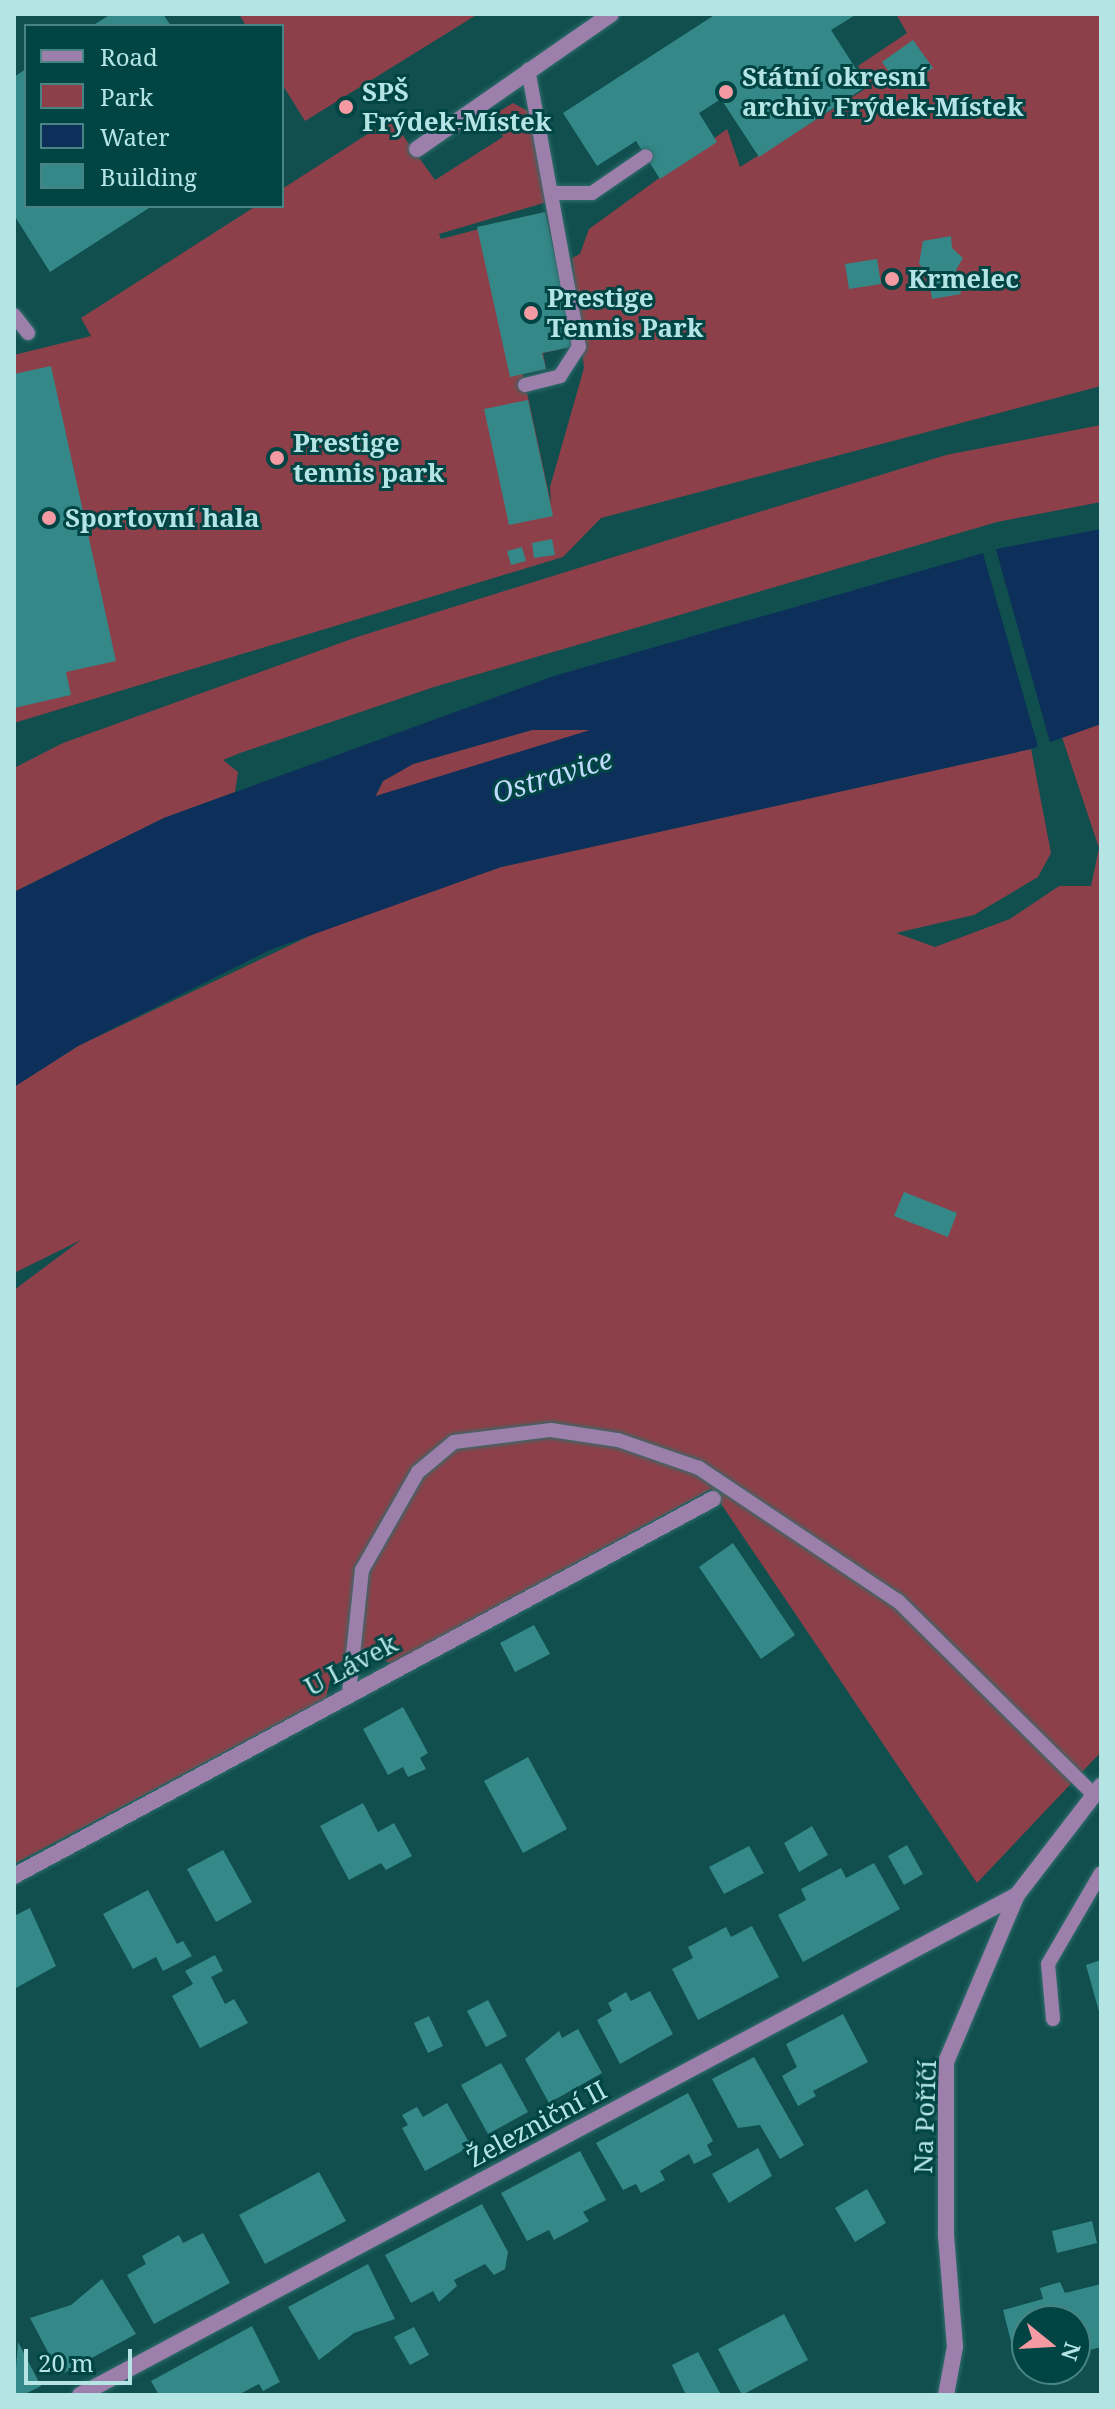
<!DOCTYPE html>
<html>
<head>
<meta charset="utf-8">
<style>
  body { margin:0 }
  #map { position:relative; width:1115px; height:2409px; overflow:hidden; background:#104f4e; font-family:"Noto Serif",serif }
  div>[style] { position:absolute }
  [style*='--x'] { left:calc(var(--x)*1px); top:calc(var(--y)*1px); width:calc(var(--w)*1px); rotate:calc(var(--a)*1deg) }
  .green>* { inset:0; background:#8d4049 }
  .water>* { inset:0; background:#0c305a }
  .pier>* { inset:0; background:#104f4e }
  .river>* { height:64px; margin:-32px; padding:0 32px; transform-origin:32px; border-radius:32px; background:#0c305a }
  .building>* { inset:0; background:#348888 }
  .roads { filter:drop-shadow(0 0 2px #316d6c) drop-shadow(0 0 2px #316d6c) }
  .service>* { height:14px; margin:-7px; padding:0 7px; transform-origin:7px; border-radius:7px; background:#9d7fac }
  .minor>* { height:16px; margin:-8px; padding:0 8px; transform-origin:8px; border-radius:8px; background:#9d7fac }
  .dots>* { width:22px; height:22px; translate:-50% -50%; box-sizing:border-box; border:4px solid #044; border-radius:50% }
  span { translate:-50% -50%; white-space:nowrap; text-align:center; line-height:1.15; -webkit-text-stroke:6px #044; paint-order:stroke }
  .poi-label { font-size:26px; color:#b4e5e4; font-weight:700 }
  .left { translate:0 -50%; text-align:left }
  .street-label { font-size:26px; color:#b4e5e4 }
  .water-label { font-size:28px; color:#c0dbfc; font-style:italic }
  .frame { position:absolute; inset:0; border:16px solid #b4e5e4; pointer-events:none }
  .legend { position:absolute; left:24px; top:24px; width:260px; height:184px; box-sizing:border-box; background:#044; border:2px solid #488484; margin:0; padding:10px 14px; list-style:none; font-size:24px; color:#b4e5e4 }
  .legend li { display:flex; align-items:center; gap:16px; height:40px }
  .legend b { width:40px; border:2px solid #488484 }
  .north { position:absolute; left:1011px; top:2305px; width:80px; height:80px; box-sizing:border-box; background:#044; border:2px solid #488484; border-radius:50%; rotate:108deg; font-size:22px; font-weight:700; line-height:32px; text-align:center; color:#b4e5e4 }
  .north::after { content:''; display:block; margin:auto; width:28px; height:36px; background:#f49aa2; clip-path:polygon(50% 0,100% 100%,50% 72%,0 100%) }
  .scale { position:absolute; left:24px; top:2349px; width:108px; height:36px; box-sizing:border-box; border:4px solid #b4e5e4; border-top:0; padding-left:10px; font-size:24px; line-height:28px; white-space:nowrap; color:#b4e5e4; -webkit-text-stroke:6px #044; paint-order:stroke }
</style>
</head>
<body>
<div id="map">
  <div class="green">
    <div style="clip-path:polygon(239px 14px,478px 14px,305px 121px,282px 84px,282px 26px,246px 26px)"></div>
    <div style="clip-path:polygon(896px 14px,1101px 14px,1101px 386px,601px 518px,563px 557px,14px 723px,14px 355px,91px 336px,81px 318px,256px 206px,282px 206px,282px 189px,391px 119px,435px 180px,503px 137px,495px 114px,513px 103px,528px 111px,547px 202px,439px 234px,441px 239px,545px 212px,575px 346px,543px 353px,546px 369px,523px 374px,551px 504px,550px 487px,584px 368px,572px 258px,580px 254px,589px 229px,727px 129px,740px 167px,870px 86px,858px 66px,907px 33px)"></div>
    <div style="clip-path:polygon(1101px 425px,1101px 502px,997px 522px,434px 687px,240px 753px,223px 760px,238px 772px,235px 792px,164px 818px,14px 892px,14px 768px,63px 743px,357px 637px,710px 527px,946px 455px)"></div>
    <div style="clip-path:polygon(670px 708px,694px 710px,709px 720px,704px 734px,670px 746px,550px 753px,446px 819px,414px 821px,379px 811px,373px 801px,383px 781px,413px 764px,532px 730px,624px 730px)"></div>
    <div style="clip-path:polygon(1101px 724px,1101px 1752px,977px 1883px,711px 1489px,391px 1664px,366px 1648px,333px 1666px,326px 1698px,14px 1864px,14px 1290px,81px 1240px,14px 1273px,14px 1087px,78px 1046px,318px 932px,501px 867px,1031px 749px,1051px 853px,1038px 877px,974px 915px,896px 933px,935px 947px,1010px 919px,1059px 886px,1091px 886px,1099px 848px,1062px 737px)"></div>
  </div>
  <div class="water">
    <div style="clip-path:polygon(evenodd,1101px 529px,1101px 724px,1031px 749px,501px 867px,270px 950px,78px 1046px,14px 1087px,14px 892px,164px 818px,554px 676px,1001px 548px,1101px 529px,670px 708px,694px 710px,709px 720px,704px 734px,670px 746px,550px 753px,446px 819px,414px 821px,379px 811px,373px 801px,383px 781px,413px 764px,532px 730px,624px 730px,670px 708px)"></div>
  </div>
  <div class="pier">
    <div style="clip-path:polygon(995px 546px,1051px 746px,1039px 750px,982px 550px)"></div>
  </div>
  <div class="river">
    <div style="--x:325;--y:845;--w:487;--a:-17.1"></div>
  </div>
  <div class="building">
    <div style="clip-path:polygon(111px 14px,163px 14px,171px 26px,92px 26px)"></div>
    <div style="clip-path:polygon(716px 14px,857px 14px,831px 30px,867px 86px,759px 157px,721px 99px,699px 113px,717px 142px,660px 179px,636px 141px,597px 166px,563px 113px)"></div>
    <div style="clip-path:polygon(913px 40px,933px 68px,901px 89px,882px 62px)"></div>
    <div style="clip-path:polygon(26px 69px,26px 206px,152px 206px,50px 272px,14px 215px,14px 77px)"></div>
    <div style="clip-path:polygon(545px 212px,575px 346px,542px 353px,546px 369px,510px 377px,477px 227px)"></div>
    <div style="clip-path:polygon(951px 236px,952px 248px,963px 258px,956px 270px,961px 294px,932px 299px,928px 274px,919px 264px,923px 241px)"></div>
    <div style="clip-path:polygon(877px 259px,881px 284px,849px 289px,845px 264px)"></div>
    <div style="clip-path:polygon(51px 366px,116px 661px,66px 672px,71px 695px,14px 708px,14px 374px)"></div>
    <div style="clip-path:polygon(528px 400px,553px 516px,509px 525px,484px 409px)"></div>
    <div style="clip-path:polygon(552px 539px,555px 555px,534px 558px,532px 543px)"></div>
    <div style="clip-path:polygon(522px 547px,526px 561px,511px 565px,507px 551px)"></div>
    <div style="clip-path:polygon(904px 1192px,957px 1213px,948px 1237px,894px 1216px)"></div>
    <div style="clip-path:polygon(733px 1543px,795px 1635px,761px 1659px,699px 1567px)"></div>
    <div style="clip-path:polygon(534px 1625px,550px 1654px,515px 1672px,500px 1643px)"></div>
    <div style="clip-path:polygon(403px 1707px,428px 1753px,420px 1758px,426px 1769px,408px 1777px,403px 1767px,388px 1775px,363px 1729px)"></div>
    <div style="clip-path:polygon(528px 1757px,567px 1829px,523px 1853px,484px 1781px)"></div>
    <div style="clip-path:polygon(363px 1803px,378px 1832px,394px 1823px,412px 1856px,386px 1870px,381px 1863px,349px 1880px,320px 1826px)"></div>
    <div style="clip-path:polygon(812px 1826px,828px 1855px,799px 1872px,784px 1843px)"></div>
    <div style="clip-path:polygon(907px 1845px,923px 1874px,904px 1885px,888px 1856px)"></div>
    <div style="clip-path:polygon(749px 1846px,764px 1873px,724px 1894px,709px 1867px)"></div>
    <div style="clip-path:polygon(223px 1850px,252px 1902px,216px 1922px,187px 1869px)"></div>
    <div style="clip-path:polygon(874px 1863px,900px 1909px,803px 1962px,778px 1915px,806px 1900px,801px 1889px,841px 1868px,846px 1878px)"></div>
    <div style="clip-path:polygon(148px 1890px,177px 1944px,183px 1941px,192px 1956px,163px 1971px,156px 1957px,133px 1969px,103px 1914px)"></div>
    <div style="clip-path:polygon(30px 1908px,56px 1966px,14px 1989px,14px 1916px)"></div>
    <div style="clip-path:polygon(752px 1926px,779px 1977px,698px 2020px,672px 1969px,693px 1958px,688px 1947px,726px 1927px,731px 1937px)"></div>
    <div style="clip-path:polygon(215px 1955px,223px 1971px,211px 1977px,225px 2004px,234px 1999px,248px 2023px,200px 2048px,172px 1996px,193px 1984px,185px 1971px)"></div>
    <div style="clip-path:polygon(1101px 1960px,1101px 2014px,1100px 2015px,1086px 1965px)"></div>
    <div style="clip-path:polygon(650px 1991px,673px 2034px,620px 2064px,597px 2020px,612px 2011px,608px 2003px,626px 1992px,631px 2001px)"></div>
    <div style="clip-path:polygon(488px 2000px,507px 2036px,486px 2047px,467px 2011px)"></div>
    <div style="clip-path:polygon(843px 2014px,868px 2062px,813px 2091px,816px 2096px,798px 2106px,782px 2076px,797px 2067px,786px 2044px)"></div>
    <div style="clip-path:polygon(429px 2016px,443px 2046px,428px 2053px,414px 2023px)"></div>
    <div style="clip-path:polygon(578px 2029px,602px 2073px,549px 2103px,525px 2059px,559px 2031px,562px 2038px)"></div>
    <div style="clip-path:polygon(754px 2057px,804px 2145px,780px 2159px,760px 2125px,738px 2128px,712px 2079px)"></div>
    <div style="clip-path:polygon(501px 2063px,528px 2112px,488px 2134px,461px 2085px)"></div>
    <div style="clip-path:polygon(688px 2093px,713px 2141px,707px 2145px,712px 2155px,694px 2164px,689px 2154px,675px 2162px,660px 2171px,665px 2180px,641px 2193px,636px 2184px,623px 2190px,596px 2143px)"></div>
    <div style="clip-path:polygon(447px 2103px,471px 2146px,425px 2171px,402px 2128px,408px 2125px,402px 2115px,417px 2107px,423px 2117px)"></div>
    <div style="clip-path:polygon(758px 2148px,772px 2176px,729px 2203px,712px 2174px)"></div>
    <div style="clip-path:polygon(580px 2151px,606px 2200px,583px 2212px,589px 2221px,554px 2240px,549px 2230px,527px 2241px,501px 2193px)"></div>
    <div style="clip-path:polygon(319px 2172px,346px 2221px,265px 2264px,239px 2215px)"></div>
    <div style="clip-path:polygon(867px 2189px,886px 2223px,855px 2242px,835px 2208px)"></div>
    <div style="clip-path:polygon(482px 2204px,508px 2252px,505px 2269px,494px 2275px,485px 2264px,454px 2280px,457px 2286px,439px 2302px,433px 2291px,411px 2303px,385px 2255px)"></div>
    <div style="clip-path:polygon(1092px 2221px,1097px 2243px,1057px 2253px,1052px 2231px)"></div>
    <div style="clip-path:polygon(203px 2233px,230px 2283px,154px 2324px,127px 2275px,146px 2264px,142px 2256px,179px 2235px,183px 2243px)"></div>
    <div style="clip-path:polygon(368px 2264px,395px 2319px,354px 2333px,319px 2360px,288px 2307px)"></div>
    <div style="clip-path:polygon(102px 2279px,136px 2334px,60px 2375px,30px 2318px,71px 2305px)"></div>
    <div style="clip-path:polygon(1060px 2282px,1065px 2293px,1101px 2284px,1101px 2347px,1075px 2354px,1075px 2321px,1027px 2321px,1027px 2367px,1018px 2369px,1003px 2310px,1043px 2299px,1040px 2288px)"></div>
    <div style="clip-path:polygon(784px 2314px,808px 2360px,742px 2395px,718px 2349px)"></div>
    <div style="clip-path:polygon(252px 2326px,280px 2382px,263px 2391px,259px 2384px,238px 2395px,159px 2395px,151px 2381px)"></div>
    <div style="clip-path:polygon(414px 2327px,429px 2355px,410px 2365px,394px 2337px)"></div>
    <div style="clip-path:polygon(18px 2342px,41px 2386px,23px 2395px,14px 2395px)"></div>
    <div style="clip-path:polygon(698px 2352px,721px 2395px,686px 2395px,672px 2365px)"></div>
  </div>
  <div class="roads">
    <div class="service">
      <div style="--x:554;--y:193;--w:38;--a:0"></div>
      <div style="--x:592;--y:193;--w:65;--a:-34.4"></div>
      <div style="--x:14;--y:315;--w:23;--a:52"></div>
      <div style="--x:525;--y:385;--w:36;--a:-14"></div>
      <div style="--x:560;--y:376;--w:35;--a:-57"></div>
      <div style="--x:579;--y:347;--w:282;--a:-100.4"></div>
      <div style="--x:349;--y:1693;--w:124;--a:-84"></div>
      <div style="--x:362;--y:1570;--w:113;--a:-60.3"></div>
      <div style="--x:418;--y:1472;--w:47;--a:-39.8"></div>
      <div style="--x:454;--y:1442;--w:98;--a:-7.1"></div>
      <div style="--x:551;--y:1430;--w:68;--a:8.5"></div>
      <div style="--x:618;--y:1440;--w:86;--a:19.1"></div>
      <div style="--x:699;--y:1468;--w:239;--a:33.8"></div>
      <div style="--x:898;--y:1601;--w:276;--a:44.7"></div>
      <div style="--x:1053;--y:2019;--w:55;--a:-95.2"></div>
      <div style="--x:1048;--y:1964;--w:105;--a:-59.8"></div>
    </div>
    <div class="minor">
      <div style="--x:417;--y:149;--w:236;--a:-34.8"></div>
      <div style="--x:14;--y:1876;--w:794;--a:-28.34"></div>
      <div style="--x:80;--y:2395;--w:1062;--a:-28.09"></div>
      <div style="--x:946;--y:2395;--w:49;--a:-79.4"></div>
      <div style="--x:955;--y:2347;--w:111;--a:-94.6"></div>
      <div style="--x:946;--y:2236;--w:174;--a:-90"></div>
      <div style="--x:946;--y:2062;--w:181;--a:-67"></div>
      <div style="--x:1017;--y:1895;--w:138;--a:-52.4"></div>
    </div>
  </div>
  <div class="dots">
    <div style="left:726px;top:92px;background:#f49aa2"></div>
    <div style="left:346px;top:107px;background:#f49aa2"></div>
    <div style="left:892px;top:279px;background:#f49aa2"></div>
    <div style="left:531px;top:313px;background:#f49aa2"></div>
    <div style="left:277px;top:458px;background:#f49aa2"></div>
    <div style="left:49px;top:518px;background:#f49aa2"></div>
  </div>
  <div class="poi-label">
    <span class="left" style="left:742px;top:92px">Státní okresní<br>archiv Frýdek-Místek</span>
    <span class="left" style="left:362px;top:107px">SPŠ<br>Frýdek-Místek</span>
    <span class="left" style="left:908px;top:279px">Krmelec</span>
    <span class="left" style="left:547px;top:313px">Prestige<br>Tennis Park</span>
    <span class="left" style="left:293px;top:458px">Prestige<br>tennis park</span>
    <span class="left" style="left:65px;top:518px">Sportovní hala</span>
  </div>
  <div class="street-label">
    <span style="left:351px;top:1665px;rotate:-28deg">U Lávek</span>
    <span style="left:925px;top:2117px;rotate:-88deg">Na Poříčí</span>
    <span style="left:537px;top:2124px;rotate:-28deg">Železniční II</span>
  </div>
  <div class="water-label">
    <span style="left:552px;top:775px;rotate:-17deg">Ostravice</span>
  </div>
  <div class="frame"></div>
  <ul class="legend">
  <li><b style="height:10px;background:#9d7fac"></b>Road</li>
  <li><b style="height:22px;background:#8d4049"></b>Park</li>
  <li><b style="height:22px;background:#0c305a"></b>Water</li>
  <li><b style="height:22px;background:#348888"></b>Building</li>
  </ul>
  <div class="north">N</div>
  <div class="scale">20 m</div>
</div>
</body>
</html>
